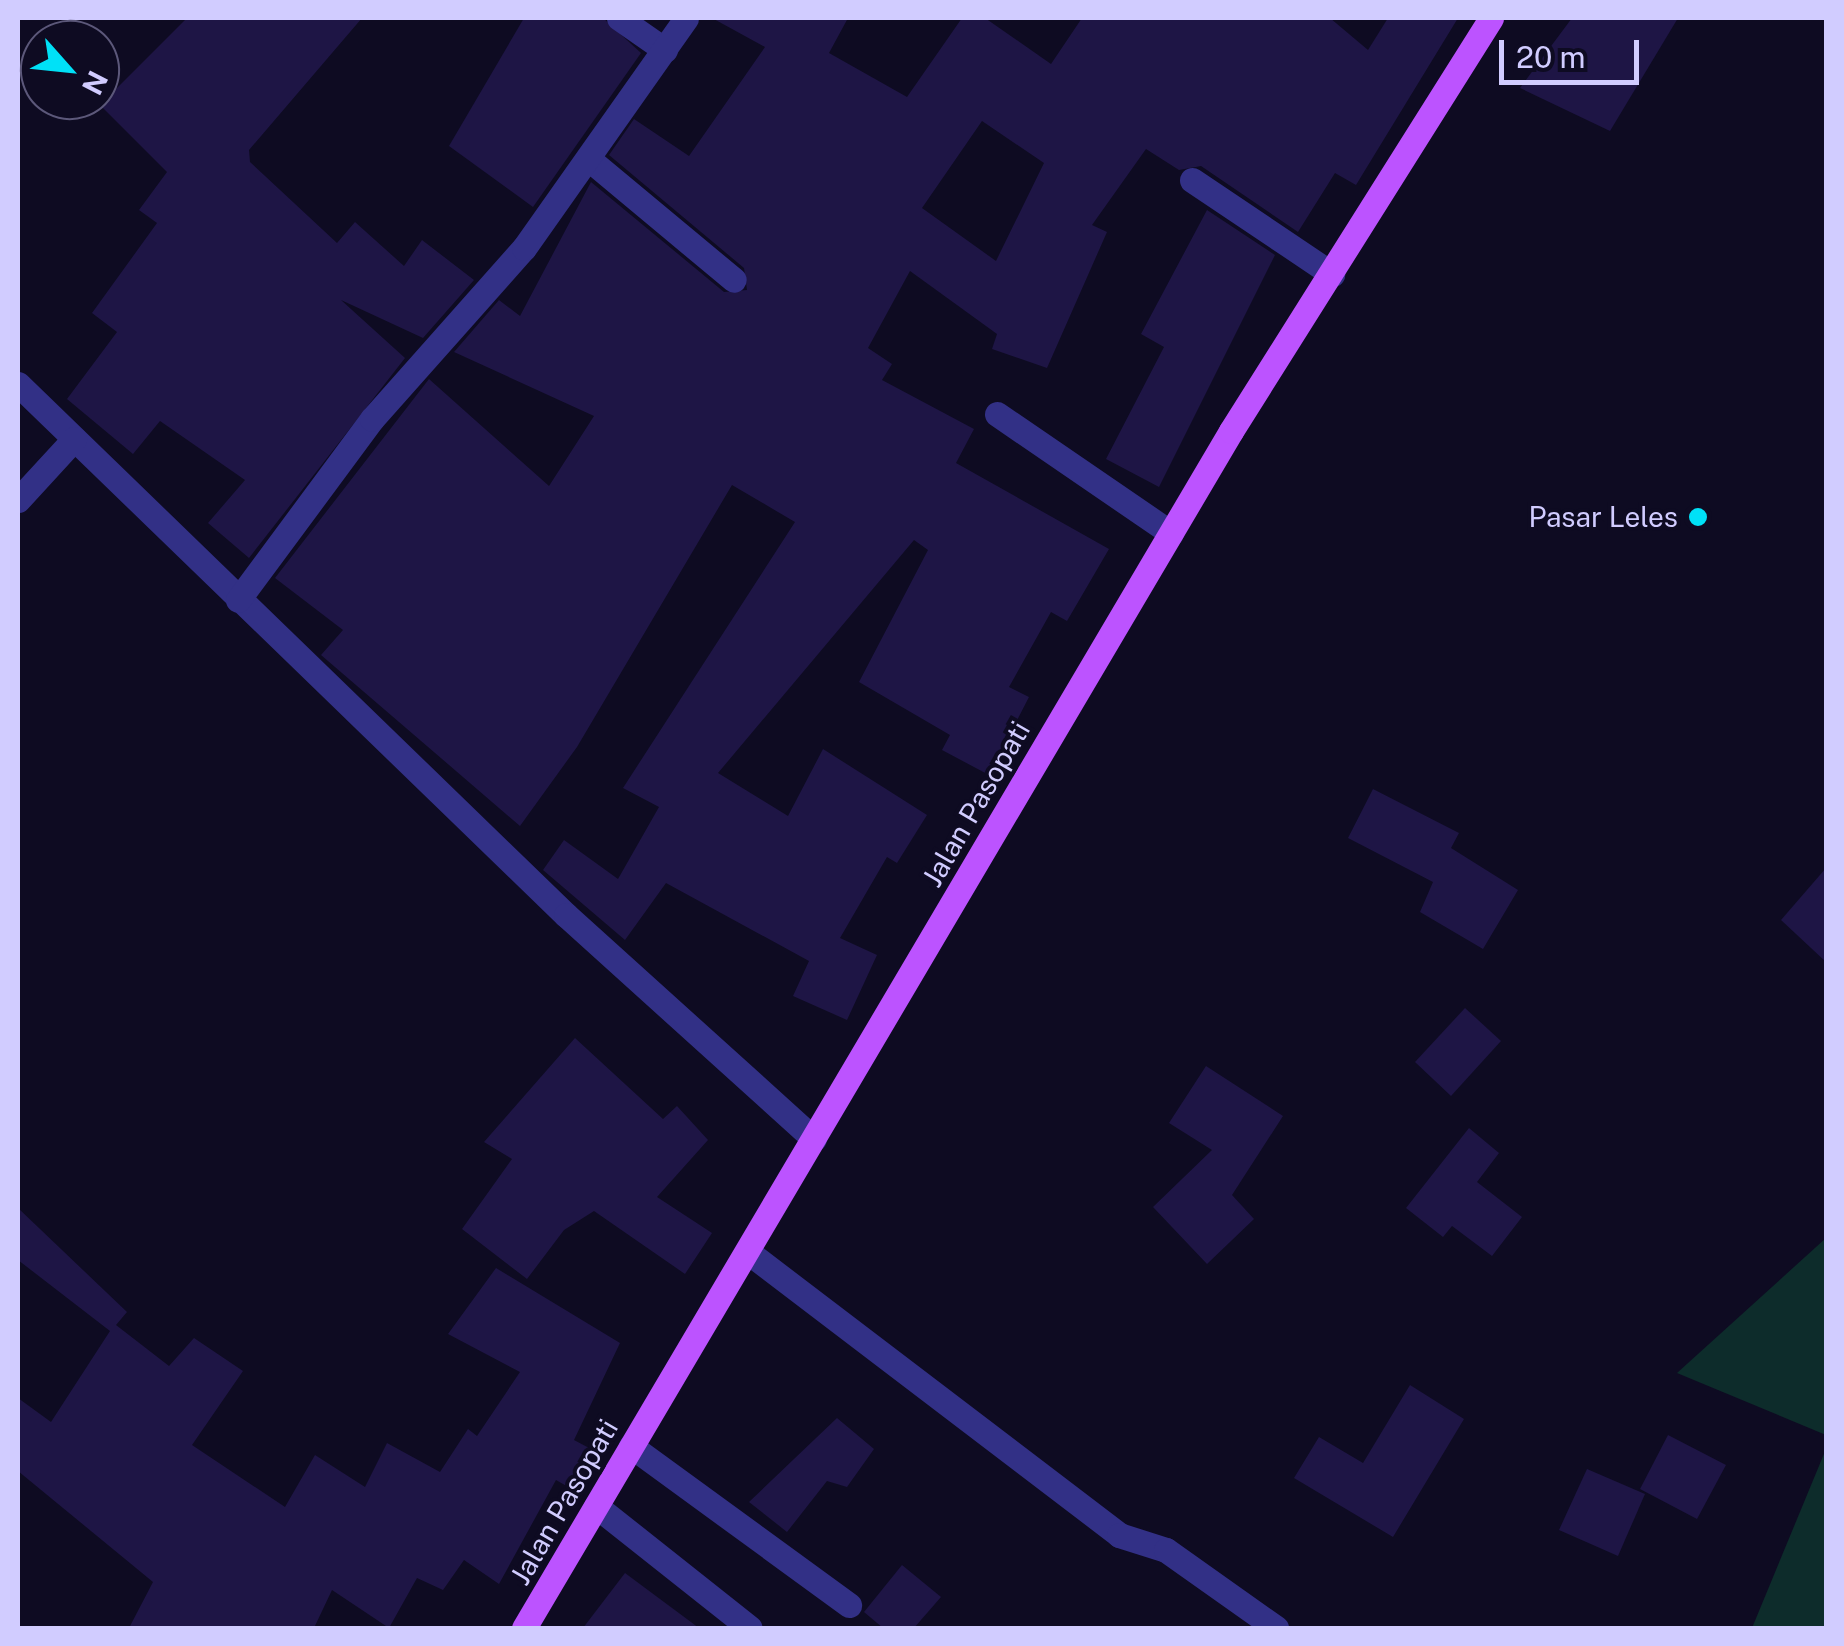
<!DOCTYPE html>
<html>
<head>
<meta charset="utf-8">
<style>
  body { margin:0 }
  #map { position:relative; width:1844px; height:1646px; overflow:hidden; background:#0e0b22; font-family:"Public Sans",sans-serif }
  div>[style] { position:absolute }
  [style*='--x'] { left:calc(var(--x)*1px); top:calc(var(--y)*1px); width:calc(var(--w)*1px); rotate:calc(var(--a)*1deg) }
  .green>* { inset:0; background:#0d2c2b }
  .building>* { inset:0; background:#1e1545 }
  .street>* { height:25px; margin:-12.5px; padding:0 12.5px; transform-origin:12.5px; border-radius:12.5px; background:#323086 }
  .primary>* { height:25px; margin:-12.5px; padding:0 12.5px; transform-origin:12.5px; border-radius:12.5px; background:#bc53ff }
  .dots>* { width:28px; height:28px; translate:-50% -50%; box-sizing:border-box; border:5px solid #0e0b22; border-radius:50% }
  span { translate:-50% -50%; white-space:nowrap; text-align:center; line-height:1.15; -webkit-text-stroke:8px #0e0b22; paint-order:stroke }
  .poi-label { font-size:28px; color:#d1ccff }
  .right { translate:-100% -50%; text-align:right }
  .street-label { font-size:28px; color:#d1ccff }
  .frame { position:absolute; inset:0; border:20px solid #d1ccff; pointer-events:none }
  .north { position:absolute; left:20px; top:20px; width:100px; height:100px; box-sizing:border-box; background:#0e0b22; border:2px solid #5c587a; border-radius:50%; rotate:117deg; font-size:28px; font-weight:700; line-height:40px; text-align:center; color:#d1ccff }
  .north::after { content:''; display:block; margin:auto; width:35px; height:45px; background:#00e1f7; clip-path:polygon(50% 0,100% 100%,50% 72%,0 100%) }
  .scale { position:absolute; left:1499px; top:40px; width:140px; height:45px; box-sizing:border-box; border:5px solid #d1ccff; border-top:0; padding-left:12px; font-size:30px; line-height:35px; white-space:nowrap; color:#d1ccff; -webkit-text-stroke:8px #0e0b22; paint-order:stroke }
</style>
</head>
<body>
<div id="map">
  <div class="green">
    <div style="clip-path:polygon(1826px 1238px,1826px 1435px,1677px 1373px)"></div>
    <div style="clip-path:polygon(1826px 1449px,1826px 1628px,1752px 1628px)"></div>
  </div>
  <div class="building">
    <div style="clip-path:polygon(187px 18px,362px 18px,249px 150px,250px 162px,337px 243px,355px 222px,404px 266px,422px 240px,474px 280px,423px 338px,341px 300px,405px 358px,249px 558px,208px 523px,245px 480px,160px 421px,133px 454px,67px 399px,117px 332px,92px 313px,157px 223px,139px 210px,167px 172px,100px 105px)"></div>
    <div style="clip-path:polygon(524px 18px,603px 18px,641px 53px,533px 207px,449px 146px)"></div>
    <div style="clip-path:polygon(evenodd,712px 18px,848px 18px,829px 53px,907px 97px,962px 18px,985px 18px,1051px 64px,1082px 18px,1330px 18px,1368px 50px,1388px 18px,1458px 18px,1356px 185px,1335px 173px,1298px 232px,1201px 166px,1179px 170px,1146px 149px,1092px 225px,1107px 232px,1047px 368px,992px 349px,997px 334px,910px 271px,868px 348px,892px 364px,882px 380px,974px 429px,956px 463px,1109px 549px,1067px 621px,1051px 612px,1009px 687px,1029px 697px,989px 775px,942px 750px,950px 735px,859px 682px,928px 550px,914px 540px,718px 773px,788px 816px,823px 749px,927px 815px,897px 863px,887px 857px,840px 938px,877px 955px,847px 1020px,793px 996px,809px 961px,666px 883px,625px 940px,543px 870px,564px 840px,618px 879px,659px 807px,623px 788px,795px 522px,732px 485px,577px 747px,520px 826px,321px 655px,343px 630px,275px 578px,429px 379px,549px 486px,594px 416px,454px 352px,499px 300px,520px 316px,591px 182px,724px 292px,747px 290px,744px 268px,609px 155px,634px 119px,689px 156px,765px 47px,712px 18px,982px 121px,1044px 163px,996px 261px,922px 208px,982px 121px)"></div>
    <div style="clip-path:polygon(1572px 18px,1678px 18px,1610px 131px,1520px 88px)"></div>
    <div style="clip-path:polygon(1207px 210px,1275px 255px,1159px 487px,1106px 459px,1164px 347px,1141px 334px)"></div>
    <div style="clip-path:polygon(1373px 789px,1459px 833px,1451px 848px,1518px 890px,1483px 949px,1420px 912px,1433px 882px,1348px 838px)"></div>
    <div style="clip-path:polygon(1826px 868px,1826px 962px,1781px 920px)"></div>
    <div style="clip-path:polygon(1465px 1008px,1501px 1041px,1451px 1096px,1415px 1062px)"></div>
    <div style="clip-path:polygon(575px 1038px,663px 1119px,677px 1106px,708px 1140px,657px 1197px,712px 1233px,685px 1274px,594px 1211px,564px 1230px,527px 1279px,462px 1229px,512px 1159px,484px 1142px)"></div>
    <div style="clip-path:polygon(1206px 1066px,1283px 1116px,1232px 1195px,1254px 1219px,1207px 1264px,1153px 1207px,1212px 1150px,1169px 1123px)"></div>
    <div style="clip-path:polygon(1469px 1128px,1499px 1153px,1477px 1182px,1522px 1217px,1492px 1256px,1452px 1226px,1443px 1237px,1406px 1208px)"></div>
    <div style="clip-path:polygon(18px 1208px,127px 1312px,116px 1325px,169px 1366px,194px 1338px,243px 1371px,192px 1445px,285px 1507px,315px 1455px,365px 1487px,387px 1443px,440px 1472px,468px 1429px,477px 1436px,520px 1372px,448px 1334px,496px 1268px,620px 1343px,574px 1440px,591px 1449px,570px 1488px,556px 1480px,499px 1584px,464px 1560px,443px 1590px,417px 1578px,389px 1628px,332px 1590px,314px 1628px,129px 1628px,153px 1582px,18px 1471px,18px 1398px,51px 1422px,110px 1331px,18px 1260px)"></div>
    <div style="clip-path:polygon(1410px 1385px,1464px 1419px,1393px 1537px,1294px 1478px,1319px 1437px,1363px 1463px)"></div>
    <div style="clip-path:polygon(837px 1418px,874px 1449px,847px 1487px,827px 1481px,787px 1532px,749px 1502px)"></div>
    <div style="clip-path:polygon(1668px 1435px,1726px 1465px,1697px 1519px,1640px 1489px)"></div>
    <div style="clip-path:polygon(1587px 1469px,1645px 1494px,1618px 1556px,1559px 1530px)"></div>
    <div style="clip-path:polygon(902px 1565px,941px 1597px,914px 1628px,883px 1628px,864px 1612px)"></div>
    <div style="clip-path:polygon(625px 1573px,699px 1628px,583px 1628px)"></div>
  </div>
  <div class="street">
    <div style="--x:619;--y:18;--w:56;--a:34.8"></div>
    <div style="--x:590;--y:160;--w:187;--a:39.8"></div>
    <div style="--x:1192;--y:180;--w:169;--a:33.9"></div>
    <div style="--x:18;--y:384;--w:763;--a:44.1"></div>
    <div style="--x:566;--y:915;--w:334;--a:42.1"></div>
    <div style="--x:997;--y:414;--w:211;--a:34.4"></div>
    <div style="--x:18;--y:500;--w:83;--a:-47.4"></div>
    <div style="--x:238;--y:600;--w:225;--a:-53.5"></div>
    <div style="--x:372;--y:419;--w:229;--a:-48.4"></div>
    <div style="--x:524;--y:248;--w:281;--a:-54.8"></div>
    <div style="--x:748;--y:1252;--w:467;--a:37.3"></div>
    <div style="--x:1119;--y:1535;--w:49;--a:17.7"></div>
    <div style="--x:1166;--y:1550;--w:135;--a:35.3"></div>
    <div style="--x:631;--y:1446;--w:270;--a:36.1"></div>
    <div style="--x:596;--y:1506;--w:196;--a:38.4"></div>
  </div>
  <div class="primary">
    <div style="--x:524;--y:1628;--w:1390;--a:-59.43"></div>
    <div style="--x:1231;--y:431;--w:488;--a:-57.8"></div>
  </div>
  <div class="dots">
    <div style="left:1698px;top:517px;background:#00e1f7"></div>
  </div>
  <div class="poi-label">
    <span class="right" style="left:1678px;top:517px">Pasar Leles</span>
  </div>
  <div class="street-label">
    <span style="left:976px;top:804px;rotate:-60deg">Jalan Pasopati</span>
    <span style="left:564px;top:1502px;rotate:-60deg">Jalan Pasopati</span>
  </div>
  <div class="frame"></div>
  <div class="north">N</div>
  <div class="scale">20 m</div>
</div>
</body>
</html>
